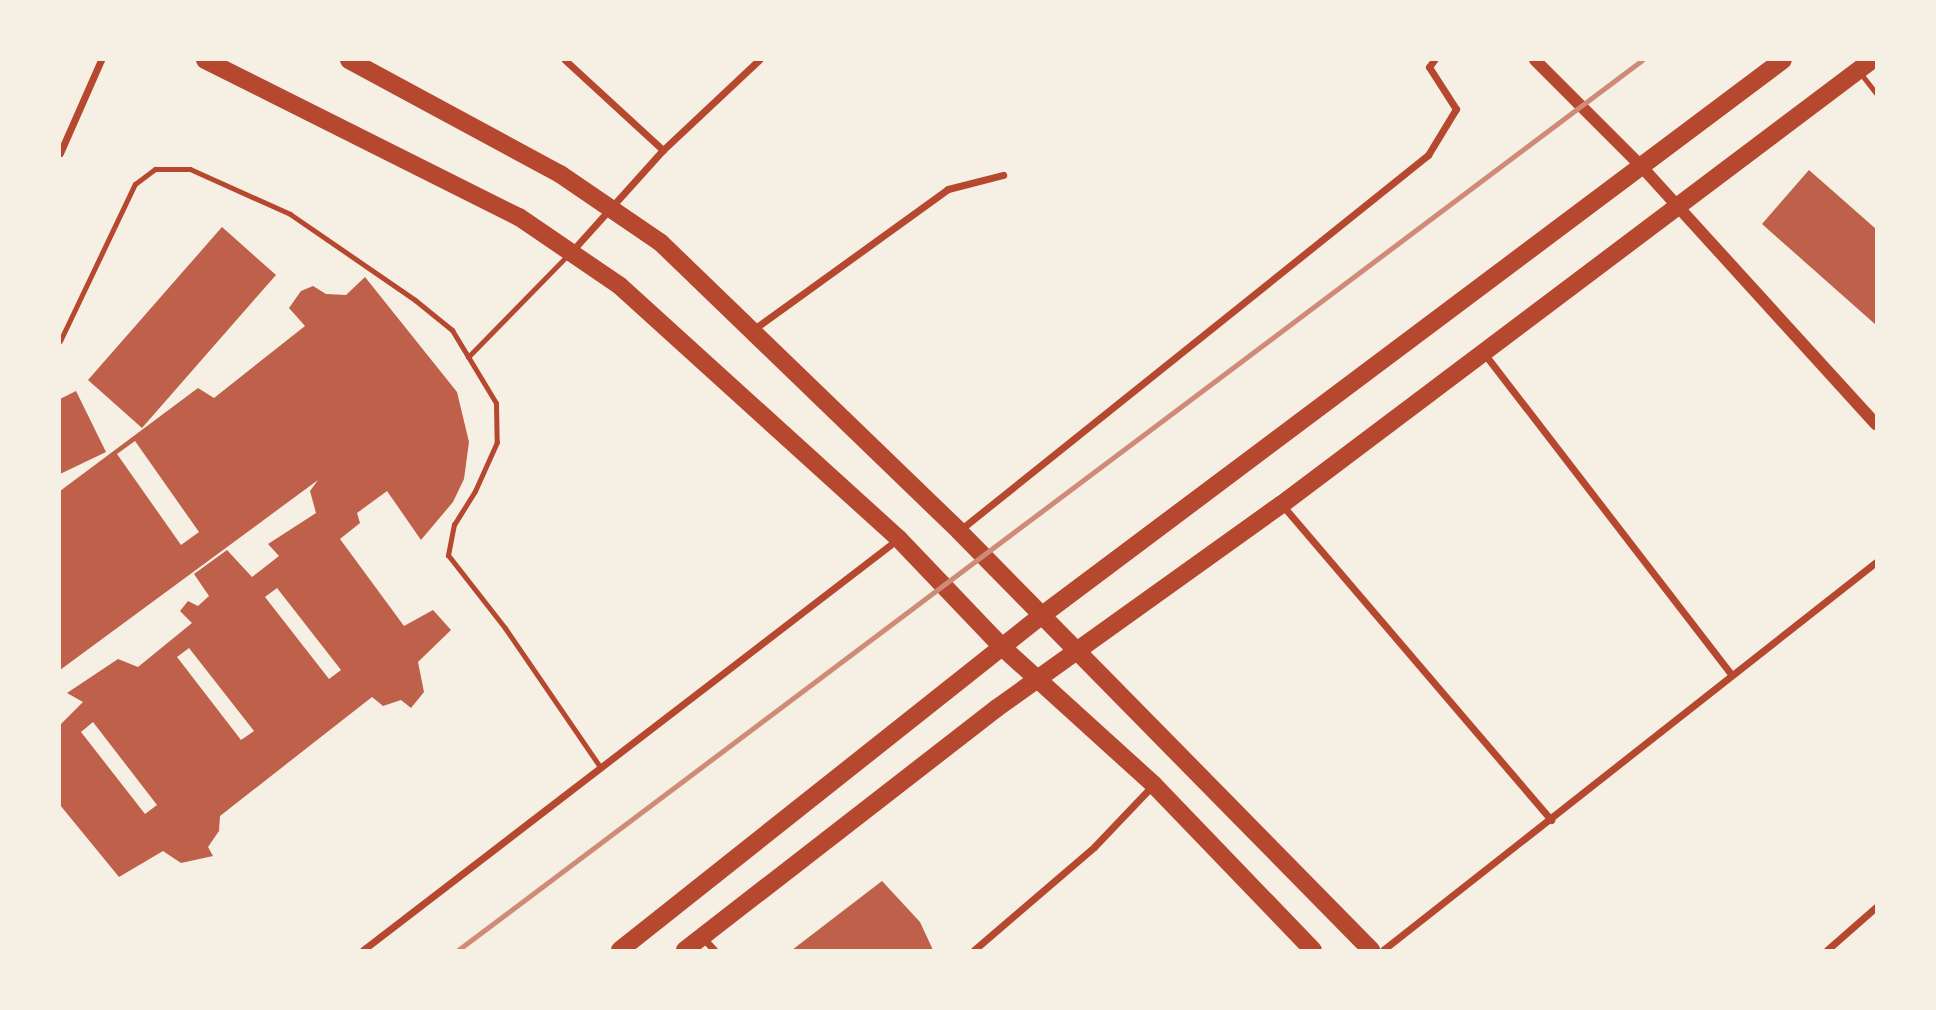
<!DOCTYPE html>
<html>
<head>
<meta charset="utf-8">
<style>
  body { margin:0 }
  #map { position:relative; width:1936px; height:1010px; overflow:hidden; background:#f6efe4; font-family:"Archivo Narrow",sans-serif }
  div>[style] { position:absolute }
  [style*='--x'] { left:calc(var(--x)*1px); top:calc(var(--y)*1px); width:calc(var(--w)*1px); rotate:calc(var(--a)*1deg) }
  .building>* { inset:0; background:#bf614a }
  .service>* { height:5px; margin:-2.5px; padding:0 2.5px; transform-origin:2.5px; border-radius:2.5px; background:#b5482f }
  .minor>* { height:7px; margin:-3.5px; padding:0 3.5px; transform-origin:3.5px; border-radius:3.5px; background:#b5482f }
  .tertiary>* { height:12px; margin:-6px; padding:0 6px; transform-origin:6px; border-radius:6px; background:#b5482f }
  .primary>* { height:18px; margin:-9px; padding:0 9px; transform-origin:9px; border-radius:9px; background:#b5482f }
  .rail>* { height:5px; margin:-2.5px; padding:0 2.5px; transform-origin:2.5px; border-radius:2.5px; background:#cf8b77 }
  span { translate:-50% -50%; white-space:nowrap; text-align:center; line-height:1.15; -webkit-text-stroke:5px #f6efe4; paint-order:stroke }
  .frame { position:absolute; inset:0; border:61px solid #f6efe4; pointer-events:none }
</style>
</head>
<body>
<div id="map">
  <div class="building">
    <div style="clip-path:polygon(1809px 170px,1876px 229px,1876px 325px,1762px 224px)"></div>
    <div style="clip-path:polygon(222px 227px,276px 275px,142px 428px,88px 380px)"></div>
    <div style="clip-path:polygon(evenodd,365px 277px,457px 392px,469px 442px,464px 479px,453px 502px,421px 540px,387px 491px,357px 513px,360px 523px,340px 539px,404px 626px,433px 610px,451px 630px,418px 662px,424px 692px,411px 708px,401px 700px,383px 706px,372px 697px,220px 816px,219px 831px,208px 847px,213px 856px,181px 863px,163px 851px,119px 877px,60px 805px,60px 725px,83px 702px,67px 693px,118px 659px,138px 667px,192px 623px,180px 611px,188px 601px,198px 606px,209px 596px,194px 574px,227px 550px,252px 577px,279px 556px,268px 544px,316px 513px,310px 491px,318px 480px,60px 670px,60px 491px,198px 388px,214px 398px,305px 326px,289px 308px,301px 291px,313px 286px,326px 294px,346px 295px,365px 277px,135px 441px,199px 532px,181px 545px,117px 454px,135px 441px,365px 277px,277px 588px,341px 670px,329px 679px,265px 597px,277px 588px,365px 277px,189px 648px,254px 731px,241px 740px,177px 657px,189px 648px,365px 277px,93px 722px,157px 805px,145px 814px,81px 732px,93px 722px)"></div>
    <div style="clip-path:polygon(76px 391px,106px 452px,60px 474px,60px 399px)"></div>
    <div style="clip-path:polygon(882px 881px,920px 922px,933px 950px,792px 950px)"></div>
  </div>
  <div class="service">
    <div style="--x:1861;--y:74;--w:24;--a:52"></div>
    <div style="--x:60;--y:341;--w:174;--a:-64.5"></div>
    <div style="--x:135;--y:184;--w:25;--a:-37"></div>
    <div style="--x:155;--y:169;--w:35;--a:0"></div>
    <div style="--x:190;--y:169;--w:110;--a:24.2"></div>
    <div style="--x:290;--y:214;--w:152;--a:34.5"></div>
    <div style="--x:415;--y:300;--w:48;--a:39"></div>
    <div style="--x:452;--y:330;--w:85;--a:58.9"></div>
    <div style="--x:496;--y:403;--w:39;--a:89"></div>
    <div style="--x:497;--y:442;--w:54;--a:114.2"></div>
    <div style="--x:475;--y:491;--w:39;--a:122"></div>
    <div style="--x:454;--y:524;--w:32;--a:101"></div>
    <div style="--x:448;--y:555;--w:93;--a:52"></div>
    <div style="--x:505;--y:628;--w:170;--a:55.6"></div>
    <div style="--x:468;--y:357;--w:144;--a:-45.6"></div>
  </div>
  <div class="minor">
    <div style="--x:565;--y:60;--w:133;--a:42.6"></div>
    <div style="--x:60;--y:153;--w:102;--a:-66.2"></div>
    <div style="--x:572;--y:251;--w:136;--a:-48"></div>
    <div style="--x:663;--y:150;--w:132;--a:-43.2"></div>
    <div style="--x:754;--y:329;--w:239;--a:-35.8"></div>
    <div style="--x:948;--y:189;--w:57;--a:-14.3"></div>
    <div style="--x:1483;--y:352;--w:405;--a:52.4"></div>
    <div style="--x:1283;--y:506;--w:413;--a:49.5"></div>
    <div style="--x:960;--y:530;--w:600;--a:-38.7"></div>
    <div style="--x:1428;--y:155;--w:54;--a:-58.7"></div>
    <div style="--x:1456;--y:109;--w:50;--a:-122.7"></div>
    <div style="--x:1429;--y:67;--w:9;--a:-54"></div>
    <div style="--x:703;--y:938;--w:16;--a:47"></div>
    <div style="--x:363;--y:950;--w:675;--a:-37.53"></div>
    <div style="--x:974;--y:950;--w:158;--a:-40.6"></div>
    <div style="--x:1094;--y:847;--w:86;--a:-46.4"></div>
    <div style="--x:1383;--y:950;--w:627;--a:-38.2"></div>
    <div style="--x:1827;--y:950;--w:65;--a:-41.3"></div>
  </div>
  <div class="tertiary">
    <div style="--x:1535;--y:60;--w:150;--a:45"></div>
    <div style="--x:1641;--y:166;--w:349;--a:47.7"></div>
  </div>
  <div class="primary">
    <div style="--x:205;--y:60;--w:351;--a:26.6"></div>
    <div style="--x:519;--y:217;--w:122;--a:34.3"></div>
    <div style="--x:620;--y:286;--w:375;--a:42.2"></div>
    <div style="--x:898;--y:538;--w:151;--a:46.3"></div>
    <div style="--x:1002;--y:647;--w:205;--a:42.2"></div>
    <div style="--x:1154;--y:785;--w:229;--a:46.1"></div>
    <div style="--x:349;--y:60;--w:240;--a:28.4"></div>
    <div style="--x:560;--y:174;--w:122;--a:34.3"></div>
    <div style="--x:661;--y:243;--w:414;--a:44"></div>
    <div style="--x:959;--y:531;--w:588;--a:45.48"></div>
    <div style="--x:620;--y:950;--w:537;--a:-38.43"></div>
    <div style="--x:1041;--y:616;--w:927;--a:-36.85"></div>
    <div style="--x:685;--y:950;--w:395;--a:-37.8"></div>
    <div style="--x:997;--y:708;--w:349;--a:-35.6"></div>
    <div style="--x:1281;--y:505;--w:740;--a:-36.98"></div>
  </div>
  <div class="rail">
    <div style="--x:458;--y:950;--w:1481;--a:-36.93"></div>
  </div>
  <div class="frame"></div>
</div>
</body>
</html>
